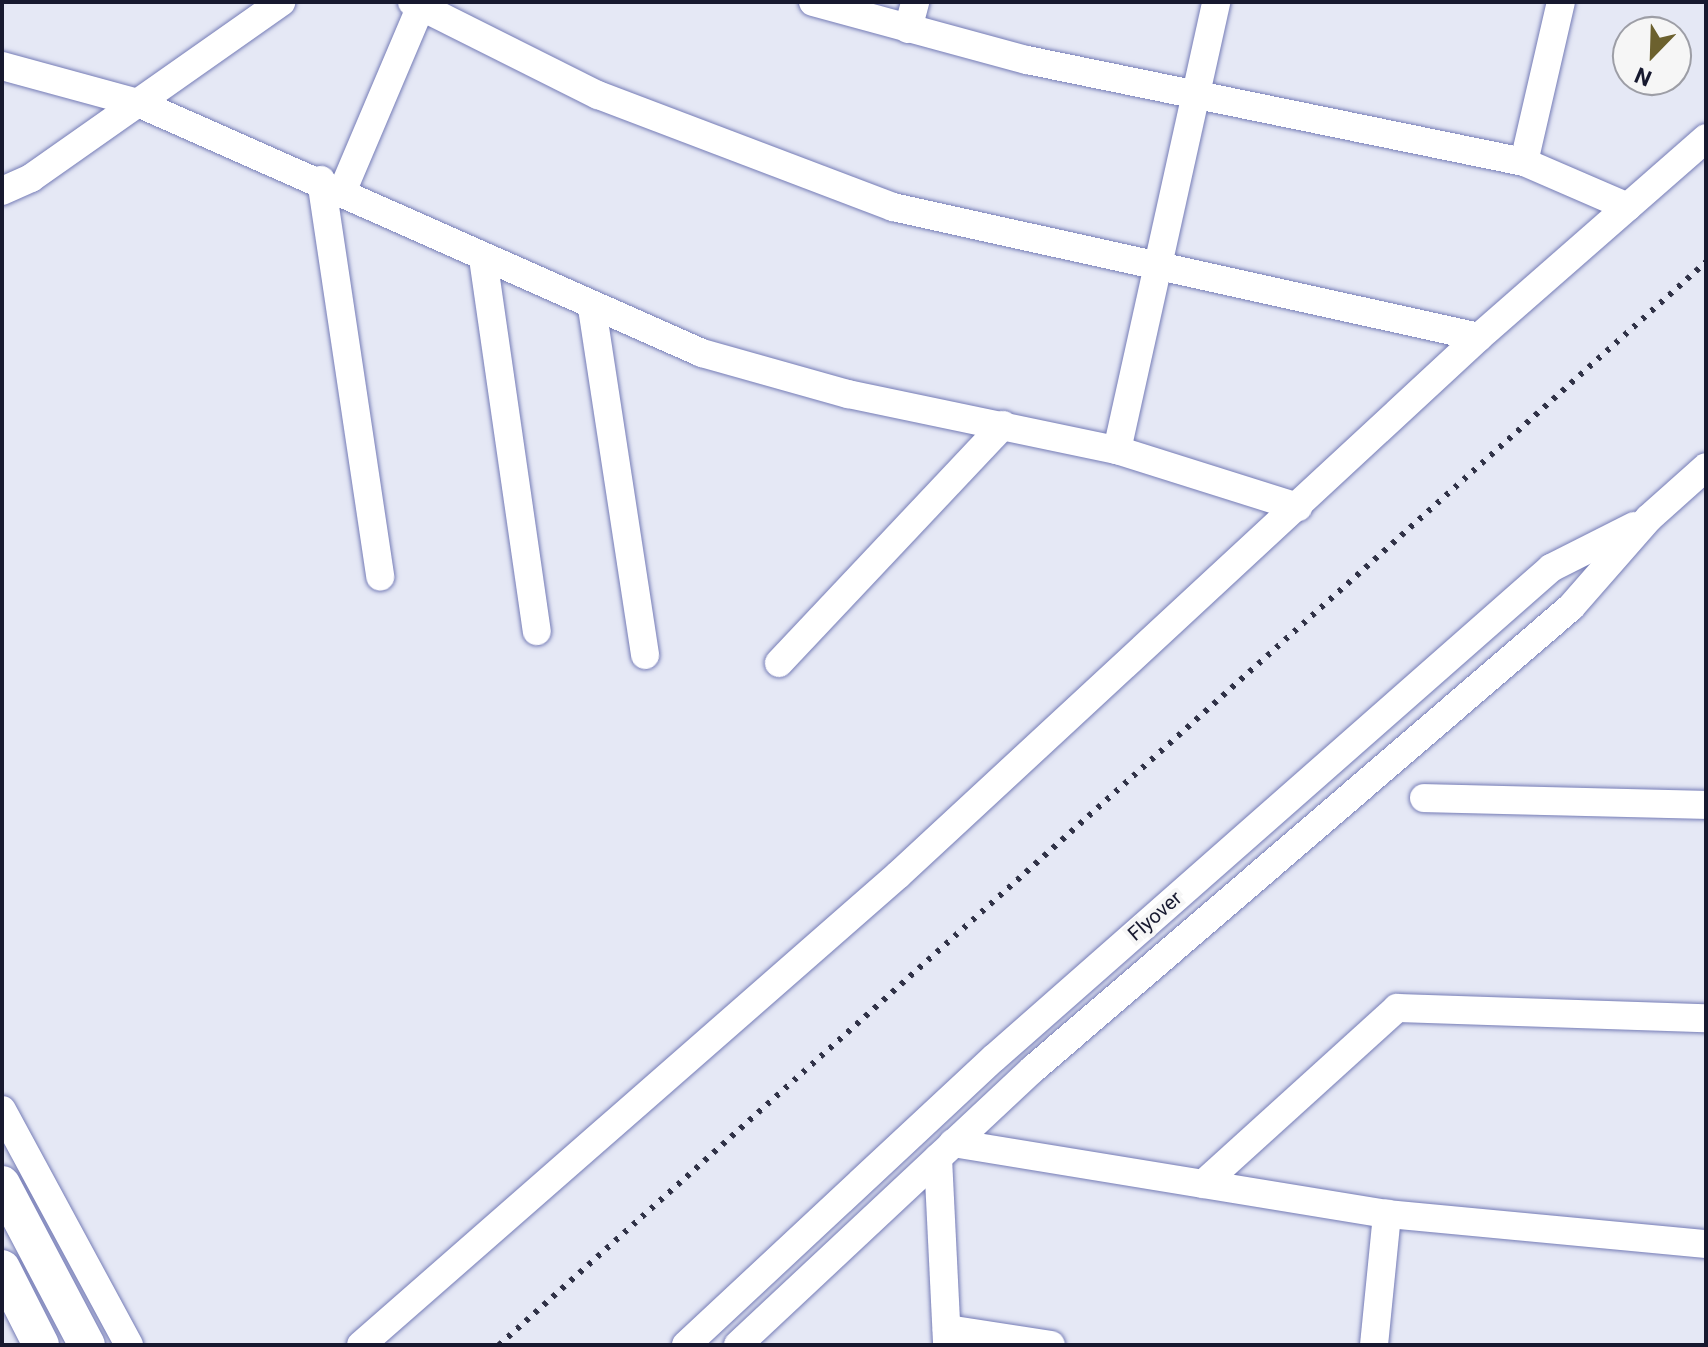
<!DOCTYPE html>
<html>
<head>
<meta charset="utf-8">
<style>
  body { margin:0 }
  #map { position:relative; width:1708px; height:1347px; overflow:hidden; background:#e5e8f5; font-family:Roboto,sans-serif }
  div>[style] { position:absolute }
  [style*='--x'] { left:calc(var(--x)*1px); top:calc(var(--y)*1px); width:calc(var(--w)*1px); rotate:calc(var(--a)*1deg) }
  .roads { filter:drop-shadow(0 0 2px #757cb6) drop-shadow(0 0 2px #757cb6) }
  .minor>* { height:28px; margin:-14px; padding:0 14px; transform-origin:14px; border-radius:14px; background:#fff }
  .major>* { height:36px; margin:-18px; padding:0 18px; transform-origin:18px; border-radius:18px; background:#fff }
  .rail>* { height:6px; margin-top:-3px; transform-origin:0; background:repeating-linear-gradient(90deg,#303247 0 4px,transparent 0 12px) }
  span { translate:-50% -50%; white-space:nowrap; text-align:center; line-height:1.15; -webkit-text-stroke:8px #f6f6f6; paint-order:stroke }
  .street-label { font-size:20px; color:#17192f }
  .frame { position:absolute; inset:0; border:4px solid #17192f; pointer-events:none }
  .north { position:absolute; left:1612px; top:16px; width:80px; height:80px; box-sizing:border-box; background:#f6f6f6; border:2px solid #9d9ea6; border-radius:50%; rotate:203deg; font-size:22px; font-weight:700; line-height:32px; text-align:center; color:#17192f }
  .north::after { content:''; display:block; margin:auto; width:28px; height:36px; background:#6c612e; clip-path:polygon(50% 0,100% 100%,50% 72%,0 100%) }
</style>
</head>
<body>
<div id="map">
  <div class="roads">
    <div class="minor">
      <div style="--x:412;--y:2;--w:208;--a:26.6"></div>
      <div style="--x:598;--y:95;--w:316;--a:20.8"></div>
      <div style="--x:893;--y:207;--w:600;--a:12.51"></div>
      <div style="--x:813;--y:2;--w:222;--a:15.2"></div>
      <div style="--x:1027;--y:60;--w:507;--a:11.6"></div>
      <div style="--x:1524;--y:162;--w:113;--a:23.4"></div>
      <div style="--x:908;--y:29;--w:28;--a:-75"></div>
      <div style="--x:2;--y:66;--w:141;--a:15.2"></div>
      <div style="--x:138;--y:103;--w:617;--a:23.91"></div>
      <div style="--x:702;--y:353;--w:152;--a:15.7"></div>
      <div style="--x:848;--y:394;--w:275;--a:11.8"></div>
      <div style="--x:1117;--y:450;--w:190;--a:17.5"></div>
      <div style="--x:1524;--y:162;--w:164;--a:-77"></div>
      <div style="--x:321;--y:180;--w:401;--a:81.5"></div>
      <div style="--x:2;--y:191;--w:32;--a:-24"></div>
      <div style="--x:31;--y:178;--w:306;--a:-35.1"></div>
      <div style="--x:342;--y:192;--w:202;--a:-67"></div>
      <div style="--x:483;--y:258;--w:377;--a:81.8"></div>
      <div style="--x:592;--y:308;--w:351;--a:81.3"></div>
      <div style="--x:1117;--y:450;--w:459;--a:-77.5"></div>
      <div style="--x:779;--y:663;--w:327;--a:-46.7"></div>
      <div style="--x:1424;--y:798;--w:282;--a:1.4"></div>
      <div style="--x:2;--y:1110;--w:267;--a:61.6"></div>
      <div style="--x:953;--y:1143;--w:440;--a:9.3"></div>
      <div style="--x:938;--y:1158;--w:187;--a:87.2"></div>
      <div style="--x:1203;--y:1184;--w:262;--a:-42.2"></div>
      <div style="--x:1397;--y:1008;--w:309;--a:1.9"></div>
      <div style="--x:947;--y:1329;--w:105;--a:8.7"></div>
      <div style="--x:361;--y:1345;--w:714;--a:-41.19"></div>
      <div style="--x:898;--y:875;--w:792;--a:-42.8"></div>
      <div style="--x:1479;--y:337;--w:302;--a:-41.2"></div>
      <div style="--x:686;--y:1345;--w:421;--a:-43"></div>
      <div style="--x:994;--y:1058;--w:742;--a:-41.34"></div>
      <div style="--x:1551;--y:568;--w:93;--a:-26.8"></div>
      <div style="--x:738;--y:1345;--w:404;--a:-43.1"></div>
      <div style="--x:1033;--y:1069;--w:709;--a:-40.65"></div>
      <div style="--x:1571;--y:607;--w:118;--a:-48.8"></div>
      <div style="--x:1649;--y:518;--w:76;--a:-41.8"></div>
      <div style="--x:1374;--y:1345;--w:132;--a:-84.3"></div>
      <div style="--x:1387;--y:1214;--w:320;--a:5.4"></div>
    </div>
    <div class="major">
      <div style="--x:2;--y:1184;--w:182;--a:62.2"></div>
      <div style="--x:2;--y:1268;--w:86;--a:63.1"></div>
    </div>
  </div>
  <div class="rail">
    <div style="--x:499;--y:1345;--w:1622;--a:-41.9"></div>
  </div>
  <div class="street-label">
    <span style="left:1155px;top:916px;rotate:-41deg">Flyover</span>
  </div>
  <div class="frame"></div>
  <div class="north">N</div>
</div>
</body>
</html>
